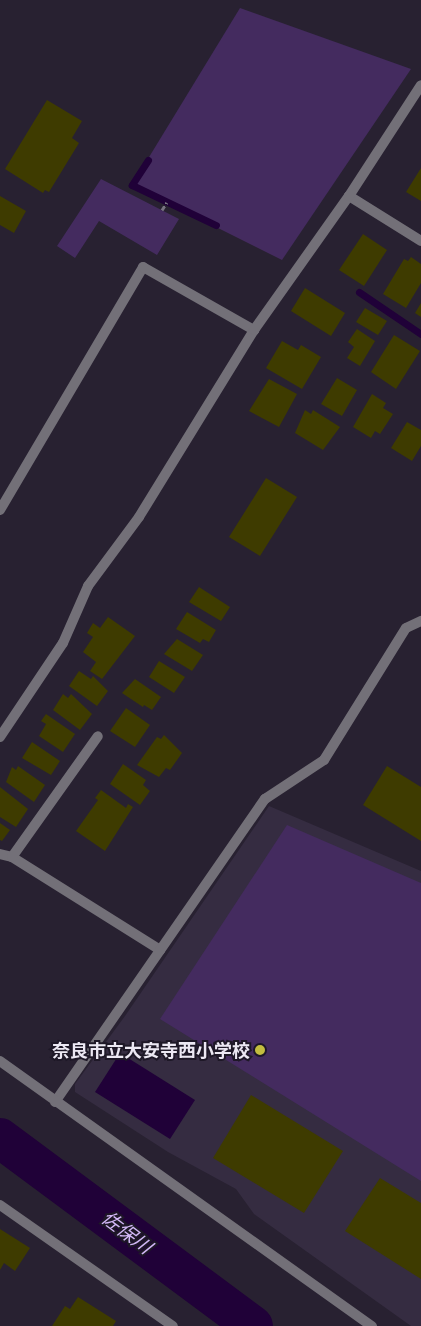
<!DOCTYPE html>
<html>
<head>
<meta charset="utf-8">
<style>
  body { margin:0 }
  #map { position:relative; width:421px; height:1326px; overflow:hidden; background:#282131; font-family:"Playfair Display","Noto Sans JP",serif }
  div>[style] { position:absolute }
  [style*='--x'] { left:calc(var(--x)*1px); top:calc(var(--y)*1px); width:calc(var(--w)*1px); rotate:calc(var(--a)*1deg) }
  .built>* { inset:0; background:#352c41 }
  .green>* { inset:0; background:#442b5f }
  .water>* { inset:0; background:#200138 }
  .stream>* { height:7px; margin:-3.5px; padding:0 3.5px; transform-origin:3.5px; border-radius:3.5px; background:#200138 }
  .river>* { height:40px; margin:-20px; padding:0 20px; transform-origin:20px; border-radius:20px; background:#200138 }
  .building>* { inset:0; background:#3e3b00 }
  .path>* { height:3px; margin-top:-1.5px; transform-origin:0; background:repeating-linear-gradient(90deg,#797482 0 5px,transparent 0 7.5px) }
  .minor>* { height:10px; margin:-5px; padding:0 5px; transform-origin:5px; border-radius:5px; background:#737078 }
  .tertiary>* { height:10px; margin:-5px; padding:0 5px; transform-origin:5px; border-radius:5px; background:#737078 }
  .dots>* { width:14px; height:14px; translate:-50% -50%; box-sizing:border-box; border:2px solid #1e1827; border-radius:50% }
  span { translate:-50% -50%; white-space:nowrap; text-align:center; line-height:1.15; -webkit-text-stroke:4px #1e1827; paint-order:stroke }
  .poi-label { font-size:18px; color:#ece8f3; font-weight:700 }
  .right { translate:-100% -50%; text-align:right }
  .water-label { font-size:19px; color:#d2b7f6; font-style:italic }
</style>
</head>
<body>
<div id="map">
  <div class="built">
    <div style="clip-path:polygon(269px 806px,421px 871px,421px 1326px,411px 1326px,254px 1214px,236px 1189px,168px 1152px,75px 1092px,75px 1084px,125px 1016px)"></div>
  </div>
  <div class="green">
    <div style="clip-path:polygon(240px 8px,411px 69px,282px 260px,132px 185px)"></div>
    <div style="clip-path:polygon(101px 179px,179px 219px,157px 255px,99px 221px,75px 258px,57px 246px)"></div>
    <div style="clip-path:polygon(287px 825px,421px 883px,421px 1181px,160px 1019px)"></div>
  </div>
  <div class="water">
    <div style="clip-path:polygon(120px 1053px,195px 1100px,170px 1139px,95px 1092px)"></div>
  </div>
  <div class="stream">
    <div style="--x:148;--y:160;--w:30;--a:123"></div>
    <div style="--x:132;--y:185;--w:93;--a:25.5"></div>
    <div style="--x:359;--y:292;--w:75;--a:34.1"></div>
  </div>
  <div class="river">
    <div style="--x:0;--y:1138;--w:315;--a:36.6"></div>
  </div>
  <div class="building">
    <div style="clip-path:polygon(47px 100px,82px 121px,72px 138px,79px 143px,49px 192px,45px 190px,43px 193px,5px 169px)"></div>
    <div style="clip-path:polygon(421px 168px,421px 201px,406px 192px)"></div>
    <div style="clip-path:polygon(0 196px,26px 211px,14px 233px,0 225px)"></div>
    <div style="clip-path:polygon(363px 234px,387px 250px,364px 286px,339px 270px)"></div>
    <div style="clip-path:polygon(411px 257px,421px 264px,421px 283px,406px 308px,383px 294px,404px 259px,408px 261px)"></div>
    <div style="clip-path:polygon(305px 288px,345px 313px,331px 336px,291px 311px)"></div>
    <div style="clip-path:polygon(421px 303px,421px 317px,415px 313px)"></div>
    <div style="clip-path:polygon(365px 308px,387px 321px,378px 335px,356px 322px)"></div>
    <div style="clip-path:polygon(357px 329px,375px 341px,360px 366px,347px 358px,354px 347px,348px 342px)"></div>
    <div style="clip-path:polygon(394px 335px,420px 351px,396px 389px,371px 372px)"></div>
    <div style="clip-path:polygon(282px 341px,298px 350px,301px 345px,321px 357px,302px 389px,266px 368px)"></div>
    <div style="clip-path:polygon(337px 378px,357px 390px,342px 416px,321px 404px)"></div>
    <div style="clip-path:polygon(269px 379px,297px 394px,279px 427px,249px 411px)"></div>
    <div style="clip-path:polygon(372px 394px,386px 403px,383px 408px,393px 414px,380px 434px,375px 431px,371px 438px,353px 427px)"></div>
    <div style="clip-path:polygon(305px 410px,311px 414px,313px 410px,340px 427px,323px 450px,295px 433px)"></div>
    <div style="clip-path:polygon(407px 422px,421px 430px,421px 446px,412px 461px,391px 448px)"></div>
    <div style="clip-path:polygon(266px 478px,297px 497px,260px 556px,229px 537px)"></div>
    <div style="clip-path:polygon(199px 587px,230px 607px,221px 621px,189px 602px)"></div>
    <div style="clip-path:polygon(187px 612px,216px 630px,209px 642px,203px 639px,200px 643px,176px 629px)"></div>
    <div style="clip-path:polygon(108px 617px,135px 636px,102px 679px,90px 671px,96px 662px,83px 652px,93px 637px,87px 633px,93px 623px,100px 628px)"></div>
    <div style="clip-path:polygon(177px 639px,203px 655px,192px 671px,164px 654px)"></div>
    <div style="clip-path:polygon(159px 661px,185px 677px,174px 693px,149px 677px)"></div>
    <div style="clip-path:polygon(79px 671px,91px 679px,93px 676px,108px 691px,97px 706px,69px 686px)"></div>
    <div style="clip-path:polygon(135px 679px,161px 697px,152px 710px,144px 705px,143px 707px,122px 693px)"></div>
    <div style="clip-path:polygon(63px 694px,68px 698px,71px 694px,92px 714px,80px 730px,53px 710px)"></div>
    <div style="clip-path:polygon(126px 708px,150px 725px,135px 747px,110px 731px)"></div>
    <div style="clip-path:polygon(46px 714px,75px 734px,63px 752px,39px 736px,46px 724px,41px 721px)"></div>
    <div style="clip-path:polygon(164px 735px,182px 753px,170px 770px,166px 768px,159px 777px,137px 765px,157px 737px,161px 739px)"></div>
    <div style="clip-path:polygon(32px 742px,60px 761px,51px 775px,22px 758px)"></div>
    <div style="clip-path:polygon(123px 764px,146px 780px,143px 785px,150px 791px,140px 805px,110px 784px)"></div>
    <div style="clip-path:polygon(18px 766px,45px 785px,34px 802px,6px 782px,12px 767px,16px 770px)"></div>
    <div style="clip-path:polygon(387px 766px,421px 787px,421px 841px,363px 805px)"></div>
    <div style="clip-path:polygon(0 787px,28px 809px,16px 827px,0 817px)"></div>
    <div style="clip-path:polygon(101px 790px,126px 808px,128px 804px,133px 807px,105px 851px,76px 831px,98px 800px,95px 798px)"></div>
    <div style="clip-path:polygon(0 823px,10px 830px,2px 841px,0 840px)"></div>
    <div style="clip-path:polygon(251px 1095px,343px 1151px,304px 1213px,213px 1158px)"></div>
    <div style="clip-path:polygon(380px 1178px,421px 1203px,421px 1279px,345px 1231px)"></div>
    <div style="clip-path:polygon(0 1229px,30px 1248px,15px 1271px,4px 1263px,0 1270px)"></div>
    <div style="clip-path:polygon(78px 1297px,116px 1321px,113px 1326px,52px 1326px,65px 1306px,70px 1309px)"></div>
  </div>
  <div class="path">
    <div style="--x:162;--y:210;--w:9;--a:-58"></div>
  </div>
  <div class="minor">
    <div style="--x:349;--y:196;--w:85;--a:32"></div>
    <div style="--x:0;--y:510;--w:282;--a:-59.5"></div>
    <div style="--x:143;--y:267;--w:128;--a:29.6"></div>
    <div style="--x:0;--y:737;--w:113;--a:-56.2"></div>
    <div style="--x:63;--y:643;--w:62;--a:-66.3"></div>
    <div style="--x:88;--y:586;--w:86;--a:-53.5"></div>
    <div style="--x:139;--y:517;--w:220;--a:-58.4"></div>
    <div style="--x:254;--y:330;--w:164;--a:-54.7"></div>
    <div style="--x:349;--y:196;--w:132;--a:-57"></div>
    <div style="--x:0;--y:854;--w:12;--a:14"></div>
    <div style="--x:12;--y:857;--w:175;--a:32.1"></div>
    <div style="--x:12;--y:857;--w:148;--a:-54.6"></div>
    <div style="--x:55;--y:1102;--w:369;--a:-55.3"></div>
    <div style="--x:265;--y:799;--w:71;--a:-33.5"></div>
    <div style="--x:324;--y:760;--w:155;--a:-58.2"></div>
    <div style="--x:406;--y:628;--w:17;--a:-25"></div>
    <div style="--x:0;--y:1205;--w:211;--a:35"></div>
  </div>
  <div class="tertiary">
    <div style="--x:0;--y:1061;--w:457;--a:35.5"></div>
  </div>
  <div class="dots">
    <div style="left:260px;top:1050px;background:#c3bd3f"></div>
  </div>
  <div class="poi-label">
    <span class="right" style="left:250px;top:1050px">奈良市立大安寺西小学校</span>
  </div>
  <div class="water-label">
    <span style="left:127px;top:1232px;rotate:37deg">佐保川</span>
  </div>
</div>
</body>
</html>
